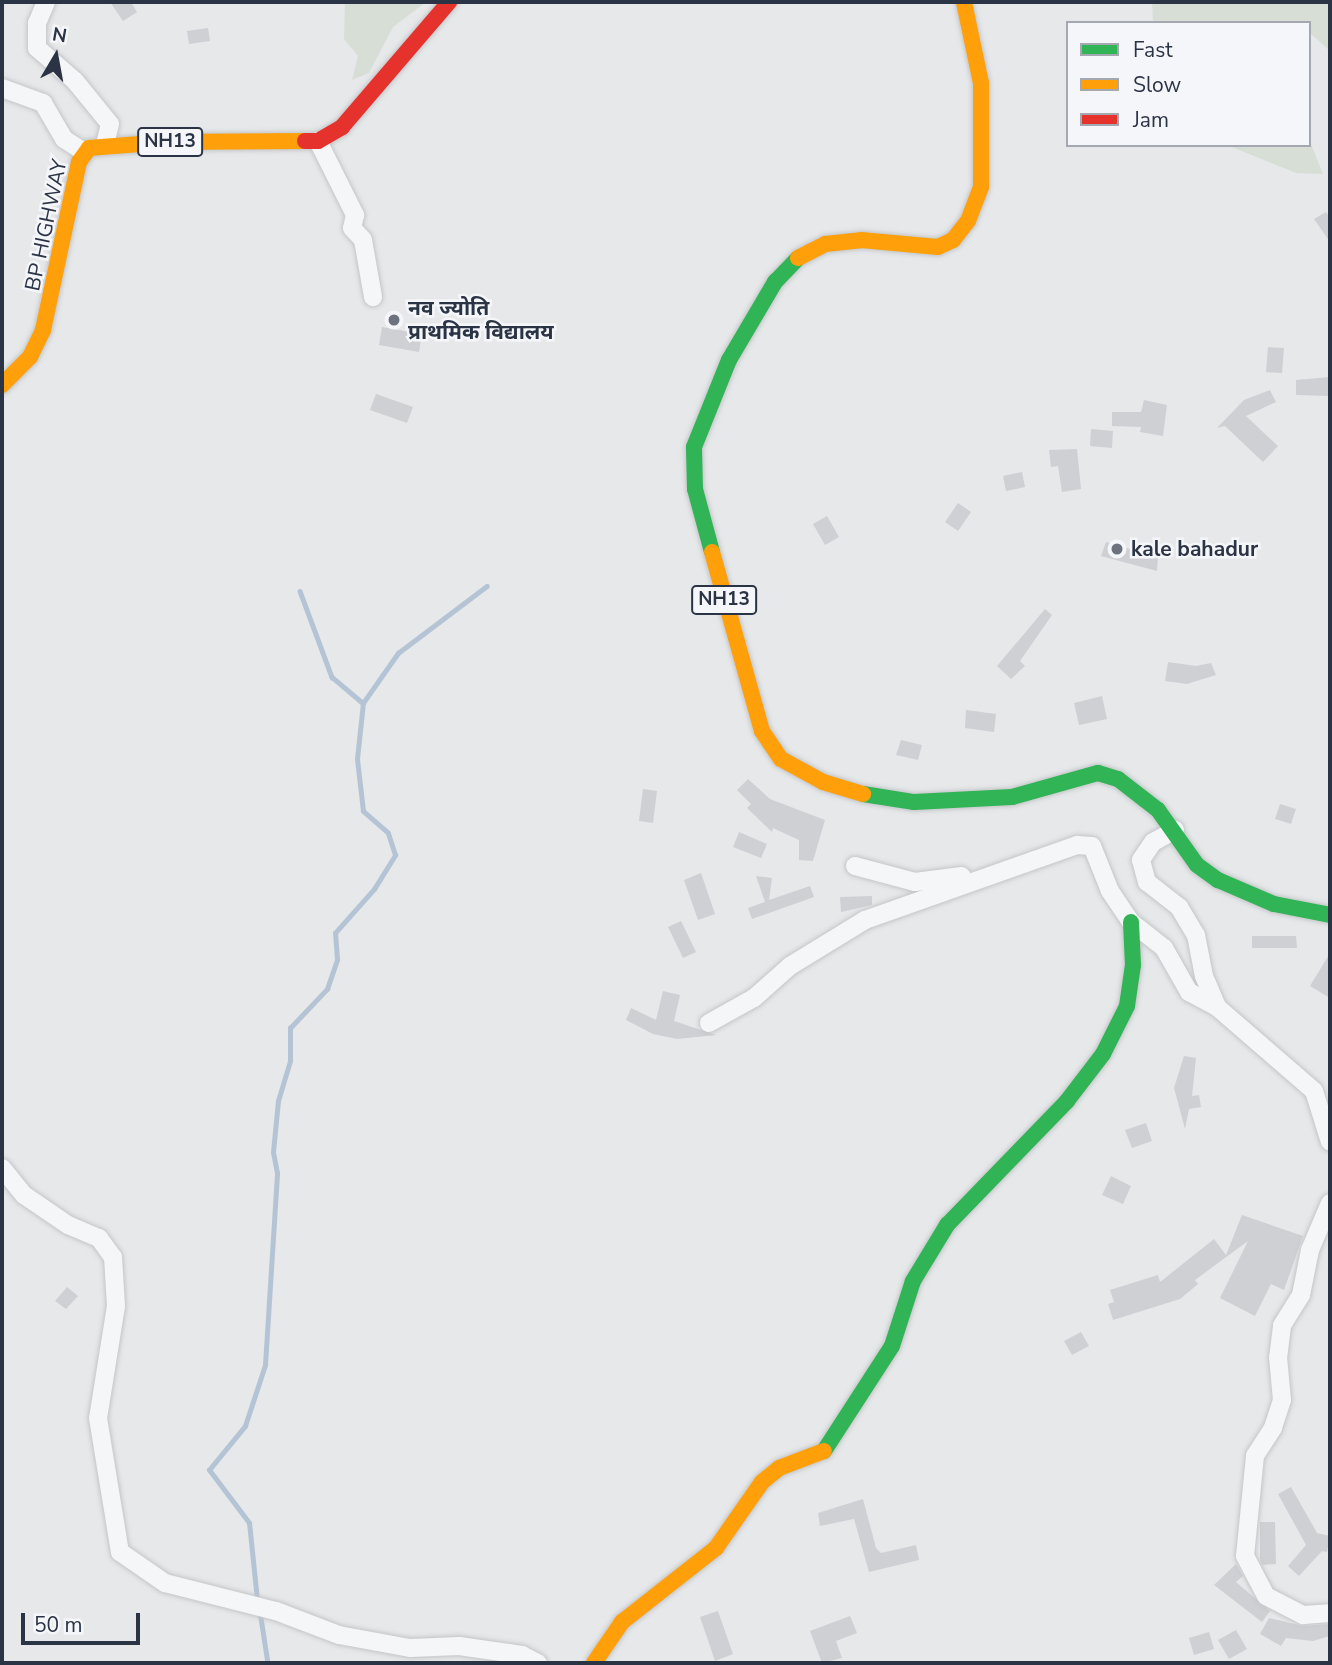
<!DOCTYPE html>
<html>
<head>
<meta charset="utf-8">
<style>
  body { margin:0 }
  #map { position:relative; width:1332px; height:1665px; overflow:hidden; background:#e6e8ea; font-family:"Nunito Sans","Noto Sans Devanagari",sans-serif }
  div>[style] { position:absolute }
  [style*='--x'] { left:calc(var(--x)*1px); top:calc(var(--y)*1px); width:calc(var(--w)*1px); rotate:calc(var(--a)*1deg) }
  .green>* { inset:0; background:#d6ded6 }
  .stream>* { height:4.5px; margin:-2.25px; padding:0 2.25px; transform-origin:2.25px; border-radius:2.25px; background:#b4c4d5 }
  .building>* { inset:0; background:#ced0d3 }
  .roads { filter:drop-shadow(0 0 2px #c4c6c8) drop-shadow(0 0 2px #c4c6c8) }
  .street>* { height:18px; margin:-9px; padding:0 9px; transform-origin:9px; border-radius:9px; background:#f5f6f7 }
  .fast>* { height:16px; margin:-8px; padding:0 8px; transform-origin:8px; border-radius:8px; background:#30b455 }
  .slow>* { height:16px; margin:-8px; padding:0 8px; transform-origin:8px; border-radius:8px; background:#ff9f0a }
  .jam>* { height:16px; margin:-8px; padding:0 8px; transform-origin:8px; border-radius:8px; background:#e5322d }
  .dots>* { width:19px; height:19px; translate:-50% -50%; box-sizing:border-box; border:4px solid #f4f6f9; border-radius:50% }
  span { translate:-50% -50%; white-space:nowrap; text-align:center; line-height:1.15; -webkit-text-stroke:5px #f4f6f9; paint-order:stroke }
  .shield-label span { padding:2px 5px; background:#f4f6f9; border:2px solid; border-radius:5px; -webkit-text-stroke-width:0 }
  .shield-label { font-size:19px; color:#2b3445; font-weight:700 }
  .street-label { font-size:21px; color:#2b3445 }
  .poi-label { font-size:21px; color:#2b3445; font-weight:700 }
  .left { translate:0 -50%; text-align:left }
  .frame { position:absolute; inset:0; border:4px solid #2b3445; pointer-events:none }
  .legend { position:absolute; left:1066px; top:21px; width:245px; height:126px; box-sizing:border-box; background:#f4f6f9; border:2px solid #a4a8b1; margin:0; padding:9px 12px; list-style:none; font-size:21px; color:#2b3445 }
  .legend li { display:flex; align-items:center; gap:14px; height:35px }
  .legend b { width:35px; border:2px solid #a4a8b1 }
  .north { position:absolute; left:21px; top:21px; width:70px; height:70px; -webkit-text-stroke:5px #f4f6f9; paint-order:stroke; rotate:10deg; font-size:19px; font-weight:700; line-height:28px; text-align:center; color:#2b3445 }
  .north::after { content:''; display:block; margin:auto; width:24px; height:32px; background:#2b3445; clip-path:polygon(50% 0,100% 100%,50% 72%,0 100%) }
  .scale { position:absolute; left:21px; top:1613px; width:119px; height:32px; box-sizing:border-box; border:4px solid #2b3445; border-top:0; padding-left:9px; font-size:21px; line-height:24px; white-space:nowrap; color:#2b3445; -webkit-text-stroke:5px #f4f6f9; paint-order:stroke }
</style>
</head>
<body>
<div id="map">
  <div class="green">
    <div style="clip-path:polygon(345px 2px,426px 2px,393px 27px,369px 73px,352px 80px,358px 56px,344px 39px)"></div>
    <div style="clip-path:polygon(1152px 2px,1330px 2px,1330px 51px,1309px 32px,1309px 23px,1153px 23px)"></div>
    <div style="clip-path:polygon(1309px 139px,1323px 174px,1296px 173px,1227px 145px,1309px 145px)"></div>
  </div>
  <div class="stream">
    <div style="--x:300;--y:591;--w:92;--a:69.6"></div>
    <div style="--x:332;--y:677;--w:40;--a:40"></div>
    <div style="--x:257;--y:1600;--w:77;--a:-95.9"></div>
    <div style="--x:249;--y:1523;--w:66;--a:-127"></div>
    <div style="--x:209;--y:1470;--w:57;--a:-50.7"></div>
    <div style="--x:245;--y:1426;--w:64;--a:-71.8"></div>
    <div style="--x:265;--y:1365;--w:192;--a:-86.4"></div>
    <div style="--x:277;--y:1173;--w:21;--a:-101"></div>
    <div style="--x:273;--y:1152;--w:51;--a:-84.4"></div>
    <div style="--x:278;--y:1101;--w:42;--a:-73.3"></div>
    <div style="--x:290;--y:1061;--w:33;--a:-90"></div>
    <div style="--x:290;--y:1028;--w:54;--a:-46.5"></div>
    <div style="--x:327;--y:989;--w:31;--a:-71"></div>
    <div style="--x:337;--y:960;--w:27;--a:-94"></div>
    <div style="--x:335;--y:933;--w:59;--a:-48.4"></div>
    <div style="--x:374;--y:889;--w:40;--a:-58"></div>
    <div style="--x:395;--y:855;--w:23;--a:-108"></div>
    <div style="--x:388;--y:833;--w:33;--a:-139"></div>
    <div style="--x:363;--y:811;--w:52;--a:-96.6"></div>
    <div style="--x:357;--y:759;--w:56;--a:-83.9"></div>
    <div style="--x:363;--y:703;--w:61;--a:-55"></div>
    <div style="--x:398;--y:653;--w:111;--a:-37"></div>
    <div style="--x:260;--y:1611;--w:53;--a:81.3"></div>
  </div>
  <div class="building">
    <div style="clip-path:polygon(110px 2px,131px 2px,137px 12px,123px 21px)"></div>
    <div style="clip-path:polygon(208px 28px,210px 41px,189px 44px,187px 31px)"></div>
    <div style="clip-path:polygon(1326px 212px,1330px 218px,1330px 242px,1314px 219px)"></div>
    <div style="clip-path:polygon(382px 327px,422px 334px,419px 352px,379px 345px)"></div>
    <div style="clip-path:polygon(1268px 347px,1284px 348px,1282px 373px,1266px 372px)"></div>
    <div style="clip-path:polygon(1330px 377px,1330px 396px,1296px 395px,1296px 380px)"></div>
    <div style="clip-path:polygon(1270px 390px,1276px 402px,1246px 416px,1278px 446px,1263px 462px,1225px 426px,1217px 428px,1244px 400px)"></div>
    <div style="clip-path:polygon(376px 394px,413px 407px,407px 423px,370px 410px)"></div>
    <div style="clip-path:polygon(1144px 400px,1167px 405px,1163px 436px,1140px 432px,1141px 427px,1112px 426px,1112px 412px,1141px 412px)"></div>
    <div style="clip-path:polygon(1091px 429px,1113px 431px,1112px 448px,1090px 446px)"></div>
    <div style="clip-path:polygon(1077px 449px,1081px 489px,1062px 492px,1058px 466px,1051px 467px,1049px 450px)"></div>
    <div style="clip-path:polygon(1022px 472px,1025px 487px,1006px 491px,1003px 476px)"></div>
    <div style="clip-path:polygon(958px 503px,971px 512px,958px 531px,945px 522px)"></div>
    <div style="clip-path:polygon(827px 516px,839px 537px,825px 545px,813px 524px)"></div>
    <div style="clip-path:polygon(1106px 542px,1158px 557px,1157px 571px,1101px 556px)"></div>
    <div style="clip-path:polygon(1045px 609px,1052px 615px,1020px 661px,1025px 666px,1011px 679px,997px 666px)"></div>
    <div style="clip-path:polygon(1168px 662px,1196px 666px,1211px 663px,1216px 675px,1187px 684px,1165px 681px)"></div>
    <div style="clip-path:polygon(1102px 696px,1107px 719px,1079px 725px,1074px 703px)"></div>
    <div style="clip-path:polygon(966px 710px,996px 714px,994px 732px,965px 728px)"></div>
    <div style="clip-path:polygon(901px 740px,922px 745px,918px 760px,896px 755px)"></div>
    <div style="clip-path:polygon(748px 779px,770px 799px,825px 820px,813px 861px,799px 860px,799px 840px,773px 828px,772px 832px,747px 808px,751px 804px,737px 790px)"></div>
    <div style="clip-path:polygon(643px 789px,657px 791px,653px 823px,639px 821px)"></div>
    <div style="clip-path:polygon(1280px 804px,1296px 809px,1291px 824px,1275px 819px)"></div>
    <div style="clip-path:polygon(739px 832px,767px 844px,761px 858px,733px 847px)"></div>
    <div style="clip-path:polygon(701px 873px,715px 914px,698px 920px,684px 880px)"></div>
    <div style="clip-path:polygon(756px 876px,772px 878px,769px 900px,810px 886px,814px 897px,752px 919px,748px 908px,765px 902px)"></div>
    <div style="clip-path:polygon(872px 896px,872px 905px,841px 912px,840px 897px)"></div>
    <div style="clip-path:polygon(681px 921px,696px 952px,683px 958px,668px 927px)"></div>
    <div style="clip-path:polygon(1252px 936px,1296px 936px,1297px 948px,1252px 948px)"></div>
    <div style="clip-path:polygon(1330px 953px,1330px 998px,1310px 986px)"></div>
    <div style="clip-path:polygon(663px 991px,680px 995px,674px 1021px,716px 1035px,677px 1039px,653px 1034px,626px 1020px,631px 1008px,656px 1020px)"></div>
    <div style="clip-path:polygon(1184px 1056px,1196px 1058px,1192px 1096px,1199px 1095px,1201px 1107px,1189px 1109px,1185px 1129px,1174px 1088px)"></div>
    <div style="clip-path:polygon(1146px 1123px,1152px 1141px,1132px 1148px,1125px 1130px)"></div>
    <div style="clip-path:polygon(1111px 1176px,1131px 1186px,1123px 1204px,1102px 1195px)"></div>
    <div style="clip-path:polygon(1242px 1215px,1303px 1236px,1284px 1290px,1271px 1284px,1255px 1316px,1220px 1298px,1248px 1241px,1195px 1280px,1198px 1284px,1180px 1299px,1113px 1320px,1108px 1304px,1114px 1302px,1110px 1290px,1158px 1275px,1160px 1282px,1214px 1239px,1226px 1255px)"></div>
    <div style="clip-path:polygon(67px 1287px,78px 1296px,66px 1309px,55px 1301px)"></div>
    <div style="clip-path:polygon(1081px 1332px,1089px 1346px,1072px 1355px,1064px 1341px)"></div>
    <div style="clip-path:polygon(1291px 1487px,1317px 1533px,1330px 1536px,1327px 1552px,1322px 1551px,1299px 1576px,1288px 1566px,1306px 1545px,1278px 1494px)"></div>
    <div style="clip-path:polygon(863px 1499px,876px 1548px,881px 1553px,916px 1545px,919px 1560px,869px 1572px,854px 1519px,820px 1526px,818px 1513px)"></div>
    <div style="clip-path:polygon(1260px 1522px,1275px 1522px,1276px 1564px,1262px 1565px,1260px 1560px)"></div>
    <div style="clip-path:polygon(1236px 1564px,1243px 1576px,1236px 1582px,1270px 1611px,1262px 1622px,1214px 1585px)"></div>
    <div style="clip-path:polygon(718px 1611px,733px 1654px,715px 1661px,700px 1617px)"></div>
    <div style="clip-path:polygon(850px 1616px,857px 1633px,836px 1641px,842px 1658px,822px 1663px,810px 1631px)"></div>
    <div style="clip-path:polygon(1269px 1618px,1303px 1626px,1330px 1624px,1330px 1636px,1313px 1641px,1286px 1638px,1281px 1646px,1260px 1634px)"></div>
    <div style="clip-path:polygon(1236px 1630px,1247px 1649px,1229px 1659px,1218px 1640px)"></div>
    <div style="clip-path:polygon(1209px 1632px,1214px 1649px,1194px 1655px,1189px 1638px)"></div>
  </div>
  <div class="roads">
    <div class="street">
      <div style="--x:46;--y:2;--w:23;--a:113"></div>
      <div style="--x:37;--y:23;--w:25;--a:90"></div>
      <div style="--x:37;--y:48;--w:50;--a:41"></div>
      <div style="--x:75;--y:81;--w:55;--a:50.9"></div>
      <div style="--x:110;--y:124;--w:21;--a:104"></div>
      <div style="--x:2;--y:88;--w:44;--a:20.1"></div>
      <div style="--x:43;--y:103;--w:42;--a:59.7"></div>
      <div style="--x:64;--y:139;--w:24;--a:33"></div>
      <div style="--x:318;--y:141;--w:83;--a:63.4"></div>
      <div style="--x:355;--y:215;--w:13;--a:103"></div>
      <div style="--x:352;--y:228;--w:16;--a:47"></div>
      <div style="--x:363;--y:240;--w:58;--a:80"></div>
      <div style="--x:1175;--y:830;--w:25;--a:151"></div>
      <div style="--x:1153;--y:842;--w:22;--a:124"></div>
      <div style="--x:1141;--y:860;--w:23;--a:75"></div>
      <div style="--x:1147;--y:882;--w:41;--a:38"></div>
      <div style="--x:1179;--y:907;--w:33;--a:59"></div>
      <div style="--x:1196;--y:935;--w:42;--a:79"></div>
      <div style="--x:1204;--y:976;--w:34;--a:67"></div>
      <div style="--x:1217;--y:1007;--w:128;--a:40.9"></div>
      <div style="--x:1314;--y:1091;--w:53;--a:72.6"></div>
      <div style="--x:855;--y:866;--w:62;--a:14.9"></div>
      <div style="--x:915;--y:882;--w:47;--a:-7.3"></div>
      <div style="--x:709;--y:1023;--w:51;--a:-29.1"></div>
      <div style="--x:754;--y:998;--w:48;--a:-41.6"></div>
      <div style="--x:790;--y:966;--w:88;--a:-31.5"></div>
      <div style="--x:865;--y:920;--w:225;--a:-19.5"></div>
      <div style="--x:1077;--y:845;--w:15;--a:4"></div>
      <div style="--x:1092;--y:846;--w:48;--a:68.2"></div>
      <div style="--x:1110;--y:891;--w:37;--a:56"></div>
      <div style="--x:1131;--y:922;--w:42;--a:38.2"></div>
      <div style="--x:1164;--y:948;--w:51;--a:60.4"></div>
      <div style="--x:1189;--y:992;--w:32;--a:28"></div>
      <div style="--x:2;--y:1168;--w:35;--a:51"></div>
      <div style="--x:24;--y:1195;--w:53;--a:34.3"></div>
      <div style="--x:68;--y:1225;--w:34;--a:23"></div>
      <div style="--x:99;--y:1238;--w:24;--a:54"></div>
      <div style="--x:113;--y:1257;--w:49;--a:86.5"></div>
      <div style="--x:116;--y:1306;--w:113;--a:99.1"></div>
      <div style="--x:98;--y:1418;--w:136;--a:80.7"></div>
      <div style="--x:120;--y:1552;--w:55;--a:34.6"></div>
      <div style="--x:165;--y:1583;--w:114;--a:14.2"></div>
      <div style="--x:276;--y:1611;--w:67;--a:20.9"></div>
      <div style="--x:339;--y:1635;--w:72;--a:10.4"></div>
      <div style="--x:410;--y:1648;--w:49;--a:-2.3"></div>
      <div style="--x:459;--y:1646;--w:64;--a:8.1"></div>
      <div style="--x:522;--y:1655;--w:18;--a:27"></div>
      <div style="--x:1330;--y:1203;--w:51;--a:113.1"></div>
      <div style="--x:1310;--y:1250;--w:46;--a:101.3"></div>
      <div style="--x:1301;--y:1295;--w:36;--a:122"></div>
      <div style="--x:1282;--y:1326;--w:31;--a:97"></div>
      <div style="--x:1278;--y:1357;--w:43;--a:84.7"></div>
      <div style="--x:1282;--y:1400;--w:29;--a:108"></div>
      <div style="--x:1273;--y:1428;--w:33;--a:123"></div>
      <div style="--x:1255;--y:1456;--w:100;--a:95.7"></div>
      <div style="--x:1245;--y:1556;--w:45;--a:62.3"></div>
      <div style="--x:1266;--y:1596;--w:42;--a:27.2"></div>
      <div style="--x:1303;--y:1615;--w:27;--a:-4"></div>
    </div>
    <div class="fast">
      <div style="--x:712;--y:552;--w:65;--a:-105.1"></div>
      <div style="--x:695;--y:489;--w:42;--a:-91.4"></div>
      <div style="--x:694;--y:447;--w:94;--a:-68.1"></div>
      <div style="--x:729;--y:360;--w:91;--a:-59.5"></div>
      <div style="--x:775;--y:282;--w:33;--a:-46"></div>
      <div style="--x:863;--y:794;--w:52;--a:8.9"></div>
      <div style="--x:914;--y:802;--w:98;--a:-2.9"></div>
      <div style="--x:1012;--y:797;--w:89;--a:-15.6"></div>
      <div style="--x:1098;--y:773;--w:21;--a:17"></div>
      <div style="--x:1118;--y:779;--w:51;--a:37.8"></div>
      <div style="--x:1158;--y:810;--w:67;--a:54.7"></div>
      <div style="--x:1197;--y:865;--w:26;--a:36"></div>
      <div style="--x:1218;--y:880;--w:61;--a:23.2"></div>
      <div style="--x:1274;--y:904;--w:57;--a:11.1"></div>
      <div style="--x:824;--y:1451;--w:125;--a:-57.1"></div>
      <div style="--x:892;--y:1346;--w:68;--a:-72.1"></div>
      <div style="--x:913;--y:1281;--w:66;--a:-58.7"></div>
      <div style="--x:947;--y:1225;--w:173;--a:-45.9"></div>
      <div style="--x:1067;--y:1101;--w:59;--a:-52.5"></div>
      <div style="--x:1103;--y:1054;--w:54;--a:-63.4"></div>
      <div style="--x:1127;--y:1006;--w:41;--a:-81.7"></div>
      <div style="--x:1133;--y:965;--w:43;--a:-92.7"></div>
    </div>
    <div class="slow">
      <div style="--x:798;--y:258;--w:30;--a:-27"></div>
      <div style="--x:825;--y:244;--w:36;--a:-6"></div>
      <div style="--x:861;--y:240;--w:77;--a:5.2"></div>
      <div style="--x:938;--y:247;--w:17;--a:-25"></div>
      <div style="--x:953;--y:240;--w:24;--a:-52"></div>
      <div style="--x:968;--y:221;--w:36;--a:-69"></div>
      <div style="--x:981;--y:187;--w:104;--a:-90"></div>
      <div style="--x:981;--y:83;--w:83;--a:-101.9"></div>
      <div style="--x:2;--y:385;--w:40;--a:-45"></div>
      <div style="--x:30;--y:357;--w:30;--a:-64"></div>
      <div style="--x:43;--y:330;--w:172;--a:-77.9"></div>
      <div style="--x:79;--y:162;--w:17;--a:-54"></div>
      <div style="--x:89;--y:148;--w:76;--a:-4.5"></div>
      <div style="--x:165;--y:142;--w:140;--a:-0.4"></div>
      <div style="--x:712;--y:552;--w:186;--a:74.4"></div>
      <div style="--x:762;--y:731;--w:34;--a:56"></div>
      <div style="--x:781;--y:759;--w:48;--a:28.7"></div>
      <div style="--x:823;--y:782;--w:42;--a:16.7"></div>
      <div style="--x:594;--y:1663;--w:50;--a:-55.7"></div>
      <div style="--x:622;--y:1622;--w:120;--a:-38.2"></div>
      <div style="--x:716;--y:1548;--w:80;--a:-55.1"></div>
      <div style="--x:762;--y:1482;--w:22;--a:-39"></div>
      <div style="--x:779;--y:1468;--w:48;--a:-20.7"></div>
    </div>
    <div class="jam">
      <div style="--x:305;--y:141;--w:13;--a:0"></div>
      <div style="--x:318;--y:141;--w:28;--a:-30"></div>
      <div style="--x:342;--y:127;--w:165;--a:-49.4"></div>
    </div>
  </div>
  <div class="dots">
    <div style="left:394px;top:320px;background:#6c737f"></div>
    <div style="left:1117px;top:549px;background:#6c737f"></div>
  </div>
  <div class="shield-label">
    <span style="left:170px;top:142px">NH13</span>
    <span style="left:724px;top:600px">NH13</span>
  </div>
  <div class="street-label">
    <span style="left:46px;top:225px;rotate:-78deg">BP HIGHWAY</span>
  </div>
  <div class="poi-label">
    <span class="left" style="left:408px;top:320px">नव ज्योति<br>प्राथमिक विद्यालय</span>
    <span class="left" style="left:1131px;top:549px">kale bahadur</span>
  </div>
  <div class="frame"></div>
  <ul class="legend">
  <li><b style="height:9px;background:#30b455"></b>Fast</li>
  <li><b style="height:9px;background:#ff9f0a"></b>Slow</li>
  <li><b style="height:9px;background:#e5322d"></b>Jam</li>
  </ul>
  <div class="north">N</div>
  <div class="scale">50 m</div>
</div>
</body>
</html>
